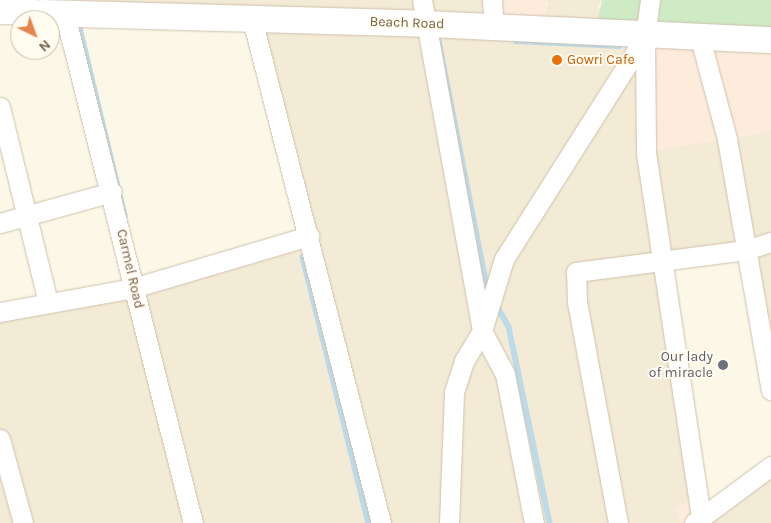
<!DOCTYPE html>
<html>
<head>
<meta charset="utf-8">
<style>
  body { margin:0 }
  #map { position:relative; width:771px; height:523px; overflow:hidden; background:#fcf8e8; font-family:Karla,sans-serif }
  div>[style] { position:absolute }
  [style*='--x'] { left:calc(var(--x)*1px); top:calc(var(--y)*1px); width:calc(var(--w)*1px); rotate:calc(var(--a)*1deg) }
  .residential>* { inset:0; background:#f4ebd6 }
  .commercial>* { inset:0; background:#fdebdc }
  .green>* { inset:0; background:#cfebc6 }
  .stream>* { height:5.5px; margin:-2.75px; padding:0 2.75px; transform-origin:2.75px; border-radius:2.75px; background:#bcdae7 }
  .roads { filter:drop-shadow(0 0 1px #cfc1ad) drop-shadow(0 0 1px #cfc1ad) }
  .street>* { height:19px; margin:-9.5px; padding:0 9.5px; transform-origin:9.5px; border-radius:9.5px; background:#fff }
  .secondary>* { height:26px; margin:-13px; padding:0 13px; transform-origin:13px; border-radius:13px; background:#fff }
  .dots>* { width:14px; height:14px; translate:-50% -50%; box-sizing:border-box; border:2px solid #fffbef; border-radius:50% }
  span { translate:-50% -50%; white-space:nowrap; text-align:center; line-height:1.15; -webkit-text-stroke:4px #fffbef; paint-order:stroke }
  .street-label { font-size:14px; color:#77614b }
  .food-label { font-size:14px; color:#c56008 }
  .left { translate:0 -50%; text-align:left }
  .worship-label { font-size:14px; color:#5b616d }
  .right { translate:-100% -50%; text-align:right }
  .north { position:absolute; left:10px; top:10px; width:50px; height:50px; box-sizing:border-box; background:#fffbef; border:1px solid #c9bdad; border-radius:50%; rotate:138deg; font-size:14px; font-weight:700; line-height:20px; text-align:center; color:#77614b }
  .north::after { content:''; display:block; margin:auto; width:18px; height:22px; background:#e6864e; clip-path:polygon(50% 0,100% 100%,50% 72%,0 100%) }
</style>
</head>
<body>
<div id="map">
  <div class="residential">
    <div style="clip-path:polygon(28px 0,492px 0,548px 6px,546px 0,602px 0,598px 7px,645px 37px,727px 139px,771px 130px,771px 390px,746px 250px,664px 263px,698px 499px,675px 508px,682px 523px,0 523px,0 312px,308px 236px,252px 19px,65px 15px)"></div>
    <div style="clip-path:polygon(771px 466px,771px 523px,694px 523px)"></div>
  </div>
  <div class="commercial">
    <div style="clip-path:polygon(492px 0,546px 0,545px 32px,494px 28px)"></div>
    <div style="clip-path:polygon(645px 37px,771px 40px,771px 130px,646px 153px)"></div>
    <div style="clip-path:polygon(698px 499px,694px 523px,682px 523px,675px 508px)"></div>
  </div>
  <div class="green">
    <div style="clip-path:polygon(602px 0,771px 0,771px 40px,597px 23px)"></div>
  </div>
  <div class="stream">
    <div style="--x:79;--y:24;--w:197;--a:76.5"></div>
    <div style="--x:50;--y:25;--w:17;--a:40"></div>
    <div style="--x:437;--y:31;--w:264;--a:78.9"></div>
    <div style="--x:516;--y:41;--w:103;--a:2.8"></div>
    <div style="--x:303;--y:257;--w:274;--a:76.1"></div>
    <div style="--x:495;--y:302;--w:29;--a:61"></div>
    <div style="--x:509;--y:327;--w:200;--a:78.2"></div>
  </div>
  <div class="roads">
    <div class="street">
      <div style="--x:422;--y:0;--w:336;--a:79.7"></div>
      <div style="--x:482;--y:331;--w:49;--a:61.9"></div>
      <div style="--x:505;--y:374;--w:152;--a:79"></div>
      <div style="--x:492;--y:0;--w:28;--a:86"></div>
      <div style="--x:650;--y:0;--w:37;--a:98"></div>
      <div style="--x:645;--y:37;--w:116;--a:89.5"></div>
      <div style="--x:646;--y:153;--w:374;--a:81.4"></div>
      <div style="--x:65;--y:15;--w:524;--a:75.86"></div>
      <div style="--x:252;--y:19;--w:520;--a:75.64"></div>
      <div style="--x:700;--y:38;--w:105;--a:75"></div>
      <div style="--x:727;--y:139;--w:255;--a:80.1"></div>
      <div style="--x:0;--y:107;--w:202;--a:76.2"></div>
      <div style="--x:0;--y:223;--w:116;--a:-15.5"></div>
      <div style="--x:0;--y:312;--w:135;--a:-10.2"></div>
      <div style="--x:133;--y:288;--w:184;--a:-16.5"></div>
      <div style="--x:0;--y:439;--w:87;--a:74.7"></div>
      <div style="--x:449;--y:523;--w:131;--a:-87.8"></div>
      <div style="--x:454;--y:392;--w:33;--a:-72"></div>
      <div style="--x:464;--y:361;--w:35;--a:-59"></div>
      <div style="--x:482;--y:331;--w:75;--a:-73"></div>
      <div style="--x:504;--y:259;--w:263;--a:-57.6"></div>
      <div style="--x:618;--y:523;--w:226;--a:-100.5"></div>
      <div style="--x:577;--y:301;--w:29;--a:-92"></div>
      <div style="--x:576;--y:272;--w:171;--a:-7.4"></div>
      <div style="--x:746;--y:250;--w:26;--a:-18"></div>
      <div style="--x:694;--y:523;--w:96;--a:-36.5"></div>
    </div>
    <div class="secondary">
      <div style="--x:0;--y:11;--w:30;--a:0"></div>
      <div style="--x:42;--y:13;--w:385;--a:1.6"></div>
      <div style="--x:427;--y:24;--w:344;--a:2.7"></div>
    </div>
  </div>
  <div class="dots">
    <div style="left:557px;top:60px;background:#e8710a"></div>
    <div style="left:723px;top:365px;background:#6b7280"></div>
  </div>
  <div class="street-label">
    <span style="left:407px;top:23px;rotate:2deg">Beach Road</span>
    <span style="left:130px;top:269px;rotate:77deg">Carmel Road</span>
  </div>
  <div class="food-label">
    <span class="left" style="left:567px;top:60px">Gowri Cafe</span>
  </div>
  <div class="worship-label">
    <span class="right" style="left:713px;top:365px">Our lady<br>of miracle</span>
  </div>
  <div class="north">N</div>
</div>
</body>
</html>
